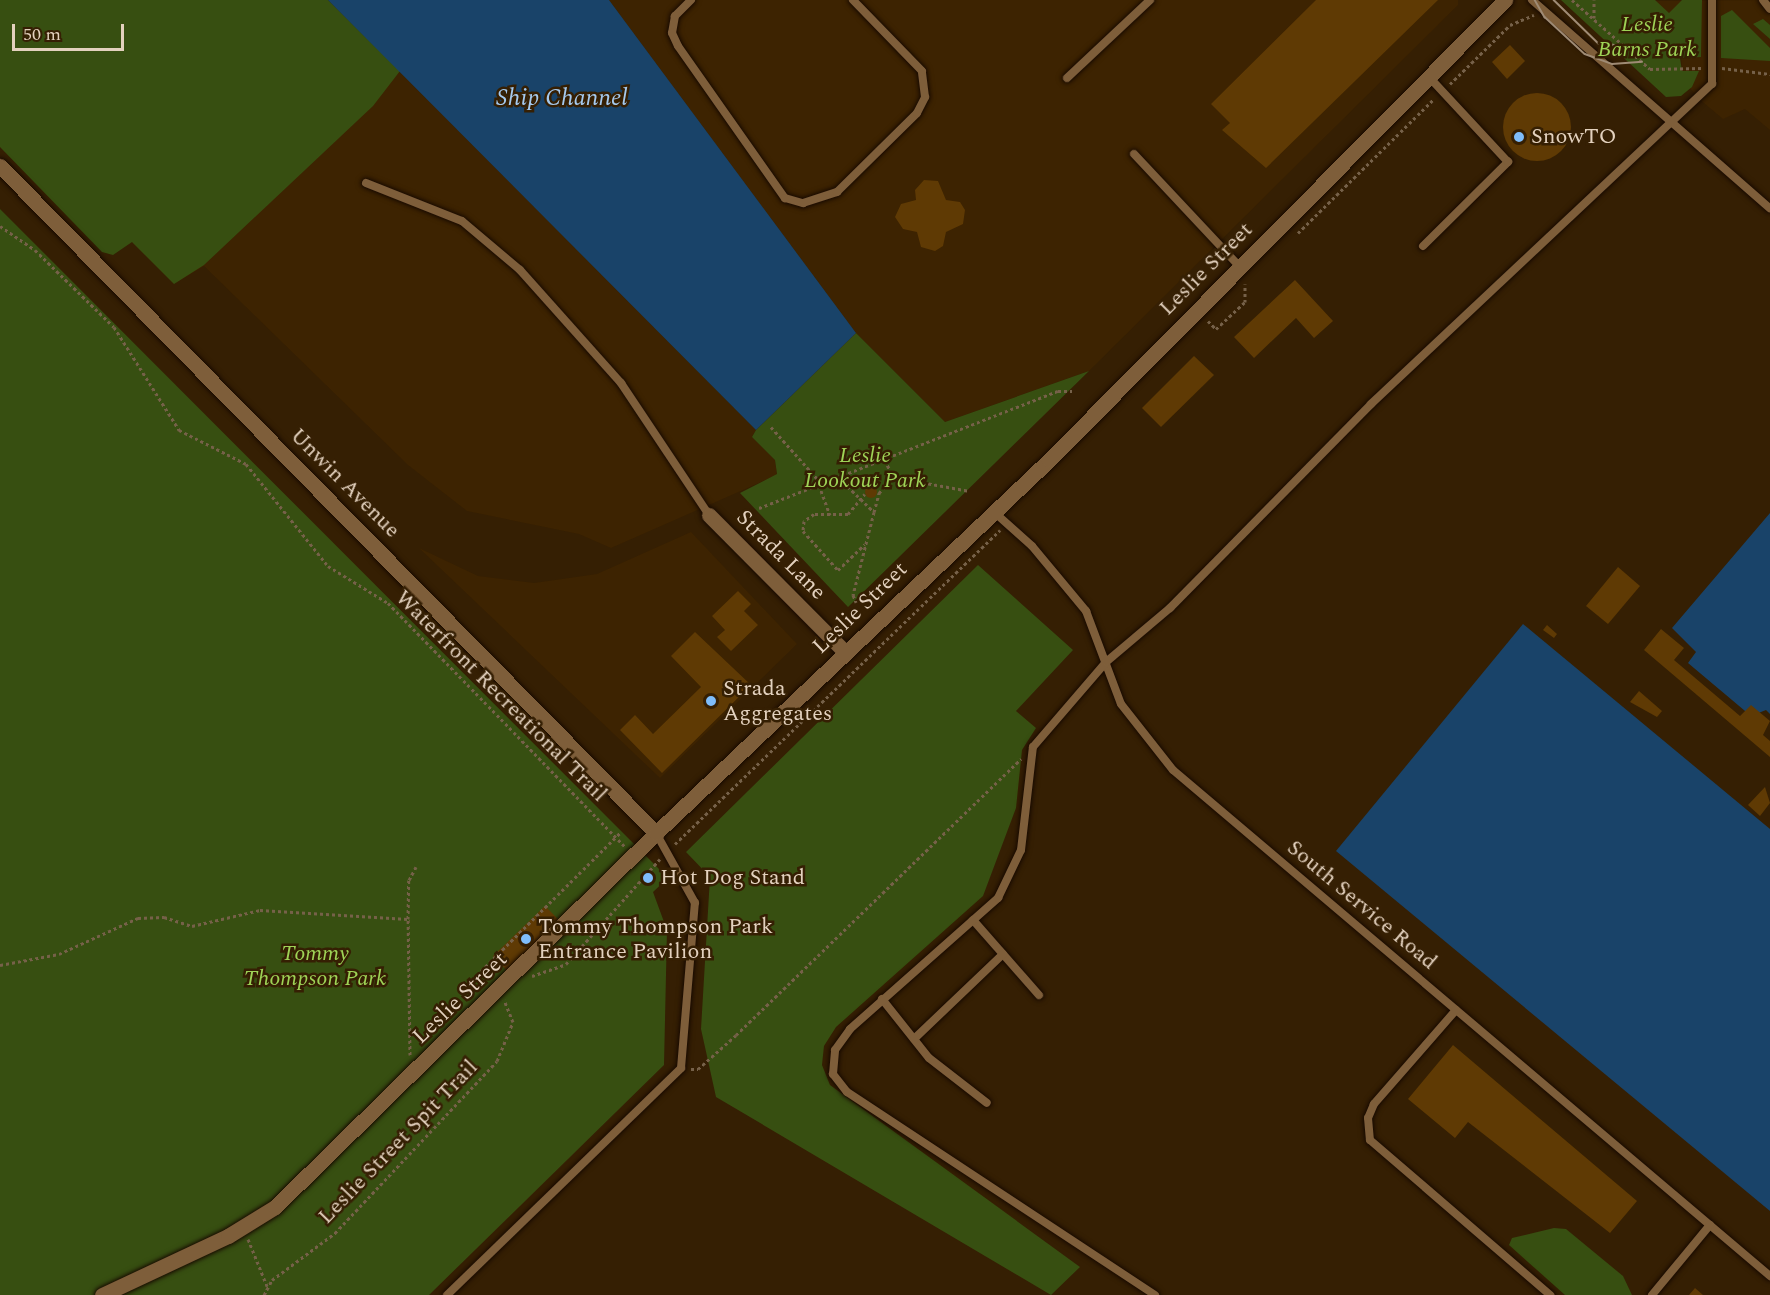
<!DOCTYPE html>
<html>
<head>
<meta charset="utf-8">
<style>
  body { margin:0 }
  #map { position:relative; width:1770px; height:1295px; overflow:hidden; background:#351f03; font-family:Spectral,serif }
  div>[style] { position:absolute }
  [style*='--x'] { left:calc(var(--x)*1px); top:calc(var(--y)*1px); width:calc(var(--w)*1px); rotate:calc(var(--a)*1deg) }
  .built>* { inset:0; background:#3d2301 }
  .green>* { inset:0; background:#374f11 }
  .water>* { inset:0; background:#194369 }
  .building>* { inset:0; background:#5f3a04 }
  .round { border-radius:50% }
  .path>* { height:3px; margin-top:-1.5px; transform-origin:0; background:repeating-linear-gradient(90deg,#766149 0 3px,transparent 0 6px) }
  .roads { filter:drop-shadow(0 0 2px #180a00) drop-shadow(0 0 2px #180a00) }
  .service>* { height:8px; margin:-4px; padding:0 4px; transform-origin:4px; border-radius:4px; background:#7e5e3a }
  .minor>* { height:15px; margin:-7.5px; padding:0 7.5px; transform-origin:7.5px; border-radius:7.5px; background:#7e5e3a }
  .tertiary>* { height:15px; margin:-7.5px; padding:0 7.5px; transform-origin:7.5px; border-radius:7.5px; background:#7e5e3a }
  .tram>* { height:1.5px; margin:-0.75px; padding:0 0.75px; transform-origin:0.75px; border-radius:0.75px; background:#9f8b75 }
  .path-bridge>* { height:3px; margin-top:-1.5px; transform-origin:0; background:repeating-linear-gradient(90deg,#766149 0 3px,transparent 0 6px) }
  .dots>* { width:16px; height:16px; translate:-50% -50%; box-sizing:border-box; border:3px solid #351f03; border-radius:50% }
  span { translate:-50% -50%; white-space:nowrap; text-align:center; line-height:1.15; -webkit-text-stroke:5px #351f03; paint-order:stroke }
  .park-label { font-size:22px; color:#9ed356; font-style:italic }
  .poi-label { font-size:22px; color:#e3d1be }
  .left { translate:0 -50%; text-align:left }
  .street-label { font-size:22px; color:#e3d1be }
  .water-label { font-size:24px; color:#a5caef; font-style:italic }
  .scale { position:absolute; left:12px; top:24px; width:112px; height:27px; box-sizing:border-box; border:3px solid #e3d1be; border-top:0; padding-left:8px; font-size:18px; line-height:21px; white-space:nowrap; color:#e3d1be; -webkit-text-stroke:4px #351f03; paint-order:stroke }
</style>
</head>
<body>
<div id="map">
  <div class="built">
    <div style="clip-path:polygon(0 0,328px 0,756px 430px,752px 437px,775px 460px,777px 475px,611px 548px,579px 534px,467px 511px,408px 465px,204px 266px,174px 284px,0 110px)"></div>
    <div style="clip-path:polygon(609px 0,1458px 0,1458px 5px,1089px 371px,945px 422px,856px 333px)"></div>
    <div style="clip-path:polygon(1770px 0,1770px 130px,1745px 109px,1723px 119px,1698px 98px,1682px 78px,1680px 23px,1654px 1px)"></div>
    <div style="clip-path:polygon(691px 532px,797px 644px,660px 778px,419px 548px,478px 576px,534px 583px,597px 574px)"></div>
  </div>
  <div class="green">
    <div style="clip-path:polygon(0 0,328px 0,400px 71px,373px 106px,204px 265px,174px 284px,132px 242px,113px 255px,102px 252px,0 147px)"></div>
    <div style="clip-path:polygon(1561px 0,1655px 0,1669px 13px,1682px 0,1702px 0,1701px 57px,1680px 58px,1682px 71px,1699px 71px,1692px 87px,1681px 96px,1666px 97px)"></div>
    <div style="clip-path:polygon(1732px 10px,1770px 48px,1770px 61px,1721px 58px,1721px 16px)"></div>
    <div style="clip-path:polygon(1763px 19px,1770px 25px,1770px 39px,1753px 24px)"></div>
    <div style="clip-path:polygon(0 209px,668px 878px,653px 892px,667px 930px,664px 1065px,429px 1295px,0 1295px)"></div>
    <div style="clip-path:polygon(856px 333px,945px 422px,1089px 371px,848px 607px,740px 493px,777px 474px,775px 460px,752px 437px,756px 430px)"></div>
    <div style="clip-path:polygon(978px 565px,1073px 650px,1016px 711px,1036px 728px,1022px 750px,1016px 808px,983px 896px,836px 1027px,824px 1046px,822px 1065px,830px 1085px,1080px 1267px,1051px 1295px,716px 1097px,701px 1029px,710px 877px,686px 852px)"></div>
    <div style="clip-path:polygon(1554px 1228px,1566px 1229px,1623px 1276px,1632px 1295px,1565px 1295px,1509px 1245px,1512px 1238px)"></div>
  </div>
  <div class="water">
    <div style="clip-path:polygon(328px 0,609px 0,856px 333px,756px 430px)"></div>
    <div style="clip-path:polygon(1770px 513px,1770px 714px,1766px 710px,1751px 716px,1688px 663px,1696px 652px,1672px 628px)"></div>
    <div style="clip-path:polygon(1523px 624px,1770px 829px,1770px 1211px,1336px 851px)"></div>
  </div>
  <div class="building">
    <div style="clip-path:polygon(1316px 0,1438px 0,1266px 168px,1222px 130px,1230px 123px,1211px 104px)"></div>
    <div style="clip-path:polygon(1510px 45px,1525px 61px,1507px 79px,1492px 62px)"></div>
    <div class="round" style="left:1503px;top:93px;width:68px;height:68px"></div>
    <div style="clip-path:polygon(924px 180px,938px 181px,946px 200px,960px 202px,965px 210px,963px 224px,946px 232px,943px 246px,935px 251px,921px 247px,917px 232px,903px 229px,895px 217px,901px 204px,916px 200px,915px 190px)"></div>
    <div style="clip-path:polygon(1295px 280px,1333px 321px,1314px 338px,1296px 318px,1254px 358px,1234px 337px)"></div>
    <div style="clip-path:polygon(1194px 356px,1214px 375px,1161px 427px,1142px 408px)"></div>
    <div class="round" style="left:865px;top:486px;width:12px;height:12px"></div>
    <div style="clip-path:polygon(1618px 567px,1640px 586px,1608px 624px,1586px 606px)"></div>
    <div style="clip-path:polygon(738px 591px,751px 604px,744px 611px,758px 625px,731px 651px,717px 637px,725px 630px,712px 616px)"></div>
    <div style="clip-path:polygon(1547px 625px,1557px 634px,1554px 638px,1543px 630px)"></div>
    <div style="clip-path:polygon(1661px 629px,1684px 648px,1674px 660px,1740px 716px,1751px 705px,1770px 721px,1763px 735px,1770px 741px,1770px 757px,1644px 650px)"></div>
    <div style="clip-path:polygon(695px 632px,751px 685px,662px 773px,620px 730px,635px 715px,653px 734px,701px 687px,671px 656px)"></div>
    <div style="clip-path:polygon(1639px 691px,1662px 711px,1657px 717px,1630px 702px)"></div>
    <div style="clip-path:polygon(1765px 787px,1770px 803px,1760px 816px,1748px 805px)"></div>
    <div style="clip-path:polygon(545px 906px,560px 921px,508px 972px,493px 956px)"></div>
    <div style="clip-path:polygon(1453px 1045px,1637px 1201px,1610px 1233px,1468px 1122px,1455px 1138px,1408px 1099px)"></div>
    <div style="clip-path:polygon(1695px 1288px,1703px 1295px,1689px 1295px)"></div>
  </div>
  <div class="path">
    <div style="--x:1572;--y:0;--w:104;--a:41.5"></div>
    <div style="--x:1650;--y:69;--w:53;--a:-1.1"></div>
    <div style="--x:1594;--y:18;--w:18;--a:-90"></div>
    <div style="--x:1722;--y:68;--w:48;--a:7.1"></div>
    <div style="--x:1450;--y:84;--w:84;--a:-44.5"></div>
    <div style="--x:1510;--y:25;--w:26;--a:-23"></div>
    <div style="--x:0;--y:226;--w:42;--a:34.4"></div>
    <div style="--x:35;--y:250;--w:110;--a:44.3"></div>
    <div style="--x:114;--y:327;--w:122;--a:57.7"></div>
    <div style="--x:179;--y:430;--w:75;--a:26.9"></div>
    <div style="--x:246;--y:464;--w:131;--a:51.2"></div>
    <div style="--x:328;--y:566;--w:70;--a:31.7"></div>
    <div style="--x:388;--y:603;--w:339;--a:45.8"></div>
    <div style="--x:1298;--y:233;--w:191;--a:-44.6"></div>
    <div style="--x:1208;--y:321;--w:11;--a:45"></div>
    <div style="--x:1216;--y:329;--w:40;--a:-43"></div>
    <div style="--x:1245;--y:302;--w:18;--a:-90"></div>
    <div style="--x:771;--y:427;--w:76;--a:48.2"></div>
    <div style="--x:885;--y:460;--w:19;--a:65"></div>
    <div style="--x:893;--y:477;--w:78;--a:10.3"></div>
    <div style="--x:839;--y:478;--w:49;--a:44.2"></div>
    <div style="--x:874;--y:512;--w:86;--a:104.2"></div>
    <div style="--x:853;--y:595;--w:8;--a:67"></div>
    <div style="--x:819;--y:485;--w:32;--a:70"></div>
    <div style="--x:759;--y:508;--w:321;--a:-21.4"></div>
    <div style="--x:1058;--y:391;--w:14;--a:0"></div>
    <div style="--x:874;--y:512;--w:20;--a:-75"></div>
    <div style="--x:879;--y:493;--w:21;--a:-49"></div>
    <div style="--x:848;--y:514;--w:34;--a:180"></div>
    <div style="--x:814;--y:514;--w:12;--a:145"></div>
    <div style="--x:804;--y:521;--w:10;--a:96"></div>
    <div style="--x:803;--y:531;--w:52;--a:48.1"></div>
    <div style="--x:838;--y:570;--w:37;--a:-44"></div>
    <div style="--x:675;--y:844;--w:452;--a:-44"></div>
    <div style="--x:0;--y:965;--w:60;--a:-10.6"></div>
    <div style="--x:59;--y:954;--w:87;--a:-24.5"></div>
    <div style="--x:138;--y:918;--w:26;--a:-2"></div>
    <div style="--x:164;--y:917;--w:29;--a:18"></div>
    <div style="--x:192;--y:926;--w:70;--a:-13.2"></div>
    <div style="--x:260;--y:910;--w:148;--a:3.5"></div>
    <div style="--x:481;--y:971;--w:197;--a:-44.8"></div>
    <div style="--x:532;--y:976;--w:36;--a:-19"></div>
    <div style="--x:566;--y:964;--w:141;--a:-48.2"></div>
    <div style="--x:410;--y:1055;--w:136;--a:-90.8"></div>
    <div style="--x:408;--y:919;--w:39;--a:-89"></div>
    <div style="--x:409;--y:880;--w:15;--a:-62"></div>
    <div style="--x:691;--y:1069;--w:7;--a:0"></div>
    <div style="--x:698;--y:1069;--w:51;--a:-41.8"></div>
    <div style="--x:736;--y:1035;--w:397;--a:-44.1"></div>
    <div style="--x:248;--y:1239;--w:51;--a:68"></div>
    <div style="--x:264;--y:1295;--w:17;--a:-62"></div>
    <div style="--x:272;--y:1280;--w:79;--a:-36.7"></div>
    <div style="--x:335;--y:1233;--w:236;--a:-46.7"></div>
    <div style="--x:497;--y:1061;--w:42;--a:-67.7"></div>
    <div style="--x:513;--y:1022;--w:24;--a:-112"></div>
  </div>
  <div class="roads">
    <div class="service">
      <div style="--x:691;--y:0;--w:23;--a:135"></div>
      <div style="--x:675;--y:16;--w:17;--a:100"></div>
      <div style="--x:672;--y:33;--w:14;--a:65"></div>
      <div style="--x:678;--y:46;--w:186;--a:54.9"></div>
      <div style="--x:785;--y:198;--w:19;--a:16"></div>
      <div style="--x:803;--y:203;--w:36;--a:-18"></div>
      <div style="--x:837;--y:192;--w:112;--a:-44.6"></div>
      <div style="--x:917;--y:113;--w:18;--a:-63"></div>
      <div style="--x:925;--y:97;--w:26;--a:-97"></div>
      <div style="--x:922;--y:71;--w:99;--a:-134.2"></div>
      <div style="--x:1532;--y:0;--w:316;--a:41.2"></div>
      <div style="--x:1763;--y:0;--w:11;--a:52"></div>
      <div style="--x:1067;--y:78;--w:114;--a:-43.2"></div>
      <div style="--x:1134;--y:154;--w:155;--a:46.8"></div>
      <div style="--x:366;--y:183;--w:103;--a:21.6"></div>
      <div style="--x:462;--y:221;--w:76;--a:40.2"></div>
      <div style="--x:520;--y:270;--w:152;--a:48.2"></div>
      <div style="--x:621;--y:383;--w:159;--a:56.3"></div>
      <div style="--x:1423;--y:246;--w:120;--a:-44.7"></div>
      <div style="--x:1508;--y:162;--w:116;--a:-132.9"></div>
      <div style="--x:994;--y:512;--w:51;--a:41.8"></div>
      <div style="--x:1032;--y:546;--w:85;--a:50.3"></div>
      <div style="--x:1086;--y:611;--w:99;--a:69.4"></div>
      <div style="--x:1121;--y:704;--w:84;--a:51.8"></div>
      <div style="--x:1173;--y:770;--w:783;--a:40.28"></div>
      <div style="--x:973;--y:920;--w:100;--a:48.7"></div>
      <div style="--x:882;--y:999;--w:75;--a:51.5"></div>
      <div style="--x:929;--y:1058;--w:73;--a:37.8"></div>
      <div style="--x:1456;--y:1010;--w:125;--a:131.1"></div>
      <div style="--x:1374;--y:1104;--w:15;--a:113"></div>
      <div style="--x:1368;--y:1118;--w:22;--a:85"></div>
      <div style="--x:1370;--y:1140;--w:238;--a:40.7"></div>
      <div style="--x:914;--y:1039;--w:123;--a:-43.7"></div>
      <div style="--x:447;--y:1295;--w:326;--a:-44.1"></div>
      <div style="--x:681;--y:1068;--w:166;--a:-85.2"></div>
      <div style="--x:695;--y:903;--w:80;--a:-119.1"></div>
      <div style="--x:1155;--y:1295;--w:369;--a:-146.6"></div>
      <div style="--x:847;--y:1092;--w:23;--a:-128"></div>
      <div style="--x:833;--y:1074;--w:24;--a:-85"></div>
      <div style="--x:835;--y:1050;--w:26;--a:-54"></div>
      <div style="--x:850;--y:1029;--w:198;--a:-41.5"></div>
      <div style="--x:998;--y:898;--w:53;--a:-64.4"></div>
      <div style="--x:1021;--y:850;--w:104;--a:-83.4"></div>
      <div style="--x:1033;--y:747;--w:112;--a:-49.3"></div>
      <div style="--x:1106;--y:662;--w:84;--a:-40.2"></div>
      <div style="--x:1170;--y:608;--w:286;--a:-45.4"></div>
      <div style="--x:1371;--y:404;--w:468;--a:-43.2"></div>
      <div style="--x:1712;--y:84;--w:84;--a:-90"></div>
      <div style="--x:1652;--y:1295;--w:91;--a:-50.4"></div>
    </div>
    <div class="minor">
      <div style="--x:709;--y:515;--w:194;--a:45.2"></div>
      <div style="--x:102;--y:1295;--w:139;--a:-25.1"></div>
      <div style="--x:228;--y:1236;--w:55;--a:-31.7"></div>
      <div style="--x:275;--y:1207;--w:534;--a:-44.47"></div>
    </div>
    <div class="tertiary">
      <div style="--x:0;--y:166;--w:936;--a:45.48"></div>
      <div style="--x:656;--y:833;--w:542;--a:-43.5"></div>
      <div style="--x:1049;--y:460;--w:648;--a:-45.25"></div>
    </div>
  </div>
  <div class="tram">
    <div style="--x:1535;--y:0;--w:20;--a:60"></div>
    <div style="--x:1545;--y:17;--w:54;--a:42.8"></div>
    <div style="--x:1585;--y:54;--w:29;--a:20"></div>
    <div style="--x:1612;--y:64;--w:30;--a:-4"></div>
    <div style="--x:1554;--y:0;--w:62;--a:44.3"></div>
    <div style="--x:1598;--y:43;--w:25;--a:7"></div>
  </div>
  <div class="path-bridge">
    <div style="--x:848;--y:514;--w:26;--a:-50"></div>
  </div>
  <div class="dots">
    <div style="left:1519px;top:137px;background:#7fbdfa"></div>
    <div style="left:711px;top:701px;background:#7fbdfa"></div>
    <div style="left:648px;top:878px;background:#7fbdfa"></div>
    <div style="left:526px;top:939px;background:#7fbdfa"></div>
  </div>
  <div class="park-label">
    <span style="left:1647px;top:37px">Leslie<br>Barns Park</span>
    <span style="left:865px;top:468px">Leslie<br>Lookout Park</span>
    <span style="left:315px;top:966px">Tommy<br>Thompson Park</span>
  </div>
  <div class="poi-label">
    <span class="left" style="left:1531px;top:137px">SnowTO</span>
    <span class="left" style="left:723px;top:701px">Strada<br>Aggregates</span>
    <span class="left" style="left:660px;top:878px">Hot Dog Stand</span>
    <span class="left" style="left:538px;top:939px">Tommy Thompson Park<br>Entrance Pavilion</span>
  </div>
  <div class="street-label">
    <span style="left:1206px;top:269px;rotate:-45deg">Leslie Street</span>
    <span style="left:345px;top:483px;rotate:45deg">Unwin Avenue</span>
    <span style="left:781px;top:555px;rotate:45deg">Strada Lane</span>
    <span style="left:860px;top:608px;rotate:-44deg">Leslie Street</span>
    <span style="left:501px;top:696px;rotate:45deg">Waterfront Recreational Trail</span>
    <span style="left:1362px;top:905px;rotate:40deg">South Service Road</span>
    <span style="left:460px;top:998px;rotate:-44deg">Leslie Street</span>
    <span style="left:398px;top:1142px;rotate:-46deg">Leslie Street Spit Trail</span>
  </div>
  <div class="water-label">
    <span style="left:562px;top:99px">Ship Channel</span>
  </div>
  <div class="scale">50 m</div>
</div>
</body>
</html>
